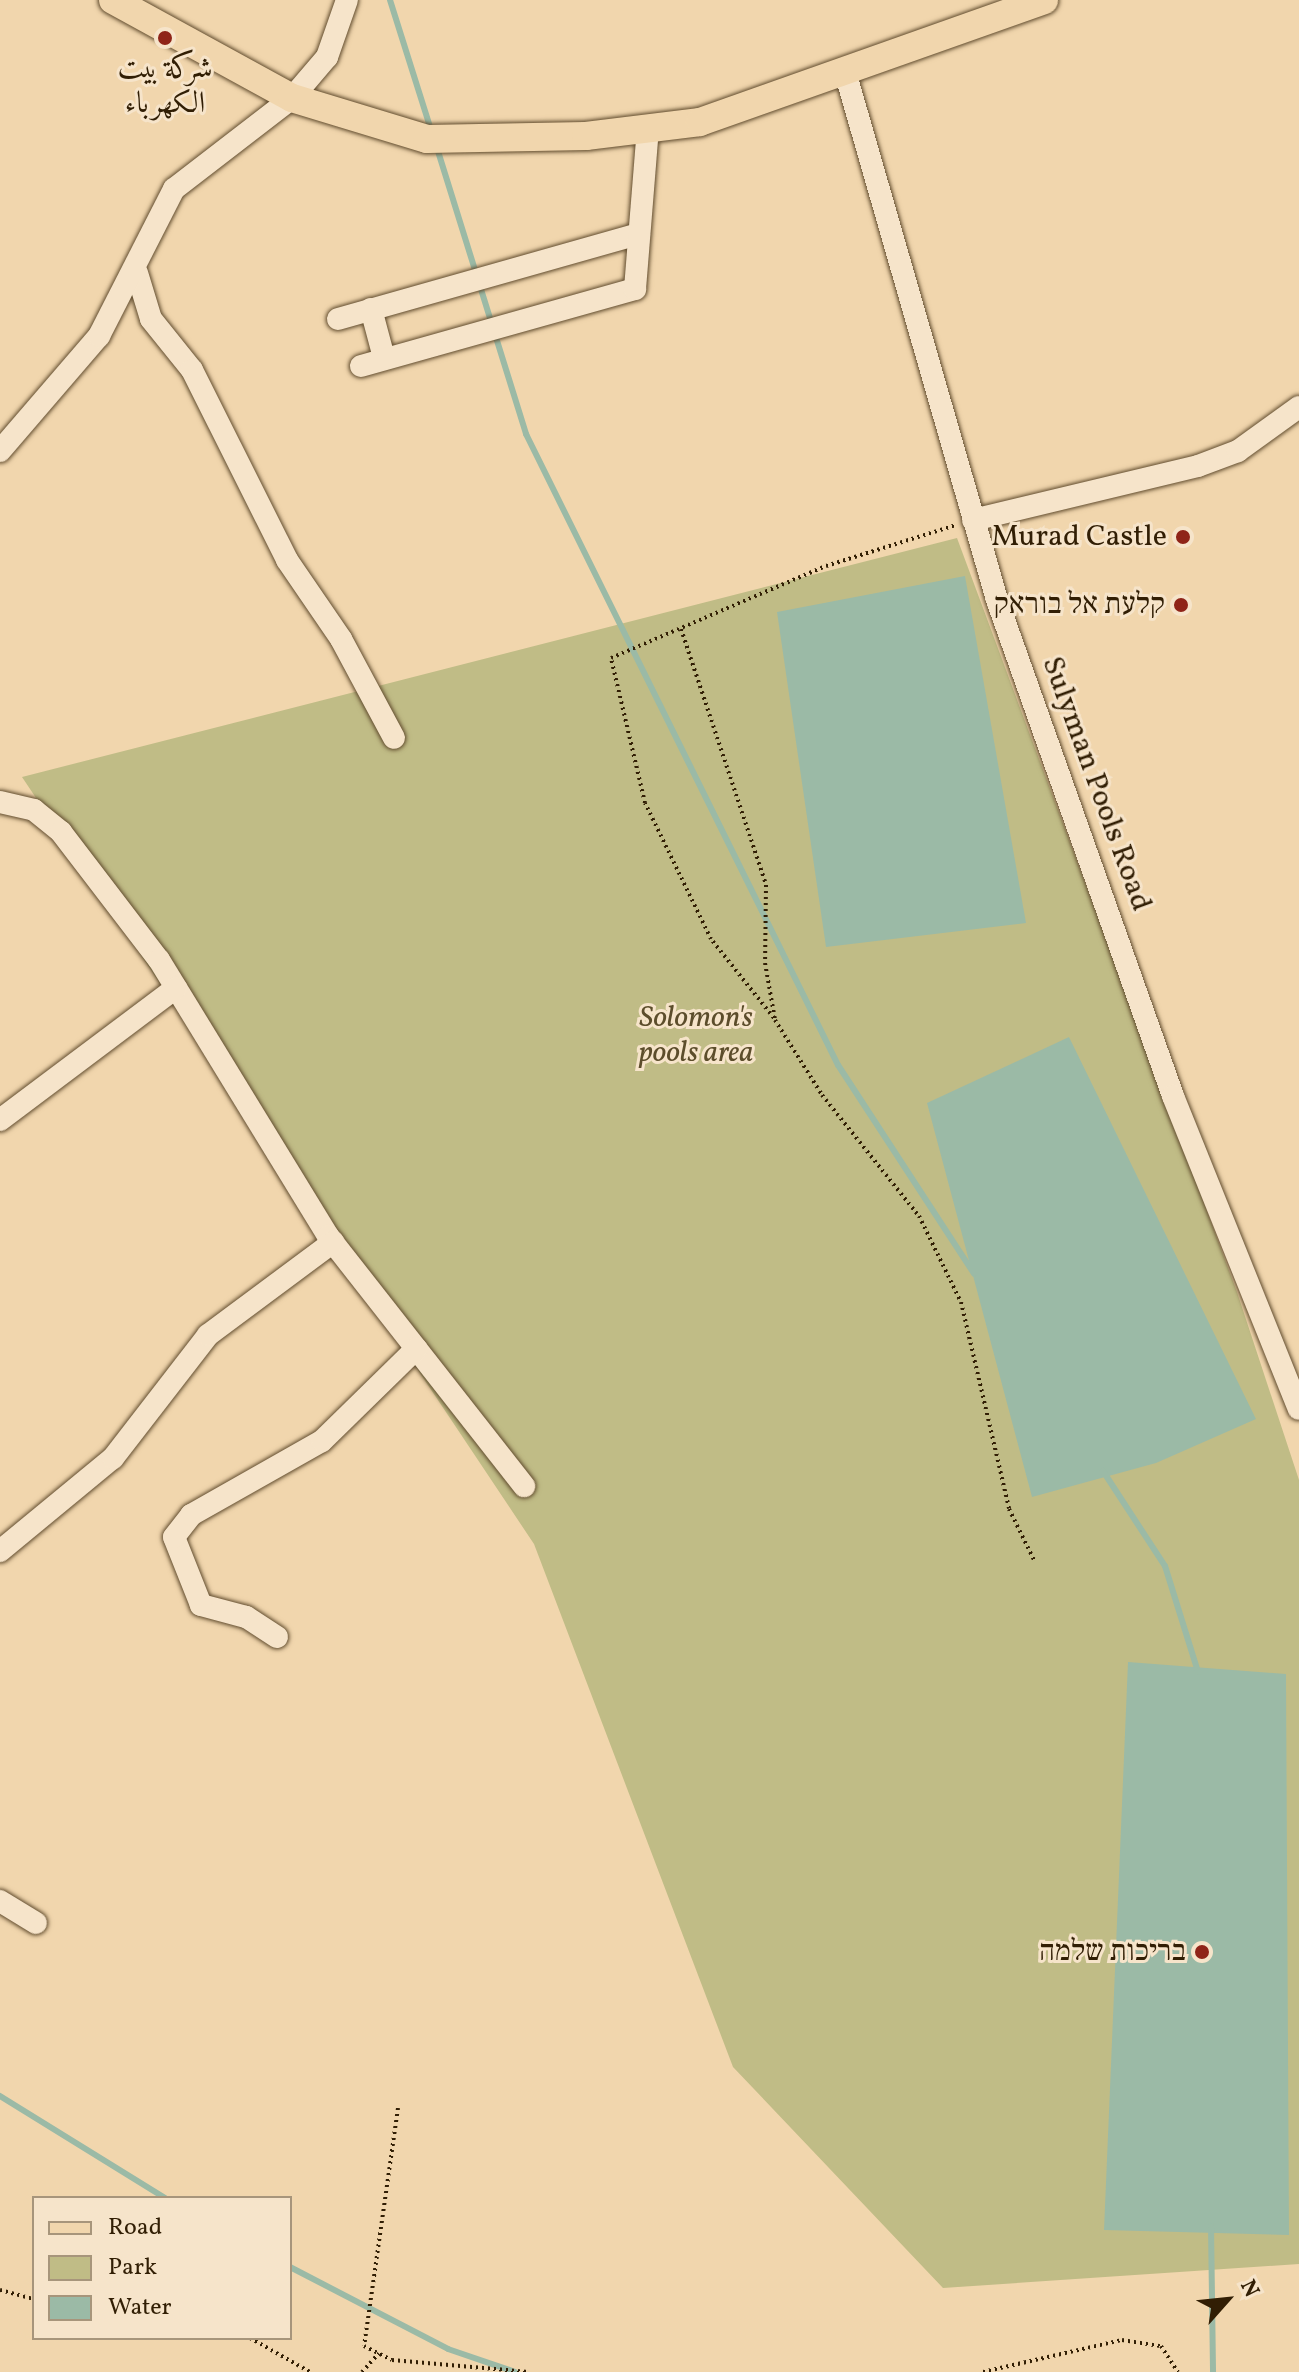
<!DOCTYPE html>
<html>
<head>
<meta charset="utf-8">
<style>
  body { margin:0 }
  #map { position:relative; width:1299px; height:2372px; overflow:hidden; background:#f1d6ad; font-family:Vollkorn,Amiri,"Frank Ruhl Libre",serif }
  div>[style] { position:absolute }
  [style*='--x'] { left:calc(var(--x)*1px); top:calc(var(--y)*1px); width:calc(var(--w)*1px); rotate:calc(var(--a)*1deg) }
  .green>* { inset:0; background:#c0bc86 }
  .water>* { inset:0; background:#9bbaa6 }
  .stream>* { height:6px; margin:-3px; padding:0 3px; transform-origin:3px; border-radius:3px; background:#9bbaa6 }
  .path>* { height:4px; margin-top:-2px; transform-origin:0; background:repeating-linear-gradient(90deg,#311e04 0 2px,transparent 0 6px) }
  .roads { filter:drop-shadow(0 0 2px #614c2e) drop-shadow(0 0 2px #614c2e) }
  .minor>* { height:22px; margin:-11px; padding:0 11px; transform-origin:11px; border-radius:11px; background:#f6e4ca }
  .major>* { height:28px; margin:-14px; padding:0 14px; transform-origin:14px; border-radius:14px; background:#f1d6ad }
  .dots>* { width:22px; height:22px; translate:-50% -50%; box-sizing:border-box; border:4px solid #f6e4ca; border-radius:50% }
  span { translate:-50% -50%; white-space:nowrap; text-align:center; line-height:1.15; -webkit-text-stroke:6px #f6e4ca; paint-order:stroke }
  .poi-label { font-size:30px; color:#311e04 }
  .right { translate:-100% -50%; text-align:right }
  .street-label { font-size:30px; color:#311e04 }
  .park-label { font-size:30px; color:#5c4d2b; font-style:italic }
  .legend { position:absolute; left:32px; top:2196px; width:260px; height:144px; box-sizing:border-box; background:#f6e4ca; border:2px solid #a7957b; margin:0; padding:10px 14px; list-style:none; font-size:24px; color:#311e04 }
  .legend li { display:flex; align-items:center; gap:16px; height:40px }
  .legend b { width:40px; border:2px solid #a7957b }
  .north { position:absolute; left:1187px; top:2260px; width:80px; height:80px; -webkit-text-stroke:6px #f6e4ca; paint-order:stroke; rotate:63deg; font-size:22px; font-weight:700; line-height:32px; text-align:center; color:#311e04 }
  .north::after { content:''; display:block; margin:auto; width:28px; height:36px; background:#311e04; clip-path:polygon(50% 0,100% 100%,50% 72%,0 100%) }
</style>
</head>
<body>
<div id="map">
  <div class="green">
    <div style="clip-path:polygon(957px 538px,1237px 1292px,1299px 1480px,1299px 2264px,943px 2288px,733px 2067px,534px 1544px,22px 777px)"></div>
  </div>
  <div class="water">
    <div style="clip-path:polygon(965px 576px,1026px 923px,826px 947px,777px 612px)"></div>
    <div style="clip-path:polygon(1069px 1037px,1256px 1419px,1156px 1463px,1032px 1497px,927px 1103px)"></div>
    <div style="clip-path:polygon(1128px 1662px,1286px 1674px,1289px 2235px,1104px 2230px)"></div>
  </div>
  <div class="stream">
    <div style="--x:390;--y:0;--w:136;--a:72.5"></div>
    <div style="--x:437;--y:148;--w:300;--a:72.7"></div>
    <div style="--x:526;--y:434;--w:704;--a:63.69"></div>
    <div style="--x:838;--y:1065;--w:249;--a:56.9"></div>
    <div style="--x:1103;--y:1471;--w:113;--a:56.9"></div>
    <div style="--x:1165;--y:1566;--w:111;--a:72.7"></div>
    <div style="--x:0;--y:2096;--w:194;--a:31.7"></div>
    <div style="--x:1211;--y:2226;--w:146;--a:89.2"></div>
    <div style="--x:290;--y:2267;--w:178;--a:27.4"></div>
    <div style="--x:448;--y:2349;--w:71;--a:18.9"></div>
  </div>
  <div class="path">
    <div style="--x:681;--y:629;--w:270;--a:71.6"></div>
    <div style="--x:766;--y:885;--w:78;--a:90.7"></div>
    <div style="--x:765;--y:963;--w:58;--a:80"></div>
    <div style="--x:775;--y:1020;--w:89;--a:57.9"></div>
    <div style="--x:822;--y:1095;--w:155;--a:51.3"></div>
    <div style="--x:919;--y:1216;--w:96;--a:64"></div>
    <div style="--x:961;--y:1302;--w:212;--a:76.9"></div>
    <div style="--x:1009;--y:1509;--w:57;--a:63.9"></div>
    <div style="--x:774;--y:1018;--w:101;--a:-128.6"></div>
    <div style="--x:711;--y:939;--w:151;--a:-115.9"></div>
    <div style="--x:645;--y:803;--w:149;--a:-103.2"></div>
    <div style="--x:611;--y:658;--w:234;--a:-23.2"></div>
    <div style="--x:826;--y:566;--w:136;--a:-17.5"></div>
    <div style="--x:398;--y:2108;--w:240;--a:98.1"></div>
    <div style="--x:364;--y:2346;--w:31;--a:27"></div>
    <div style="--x:392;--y:2360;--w:137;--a:5"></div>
    <div style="--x:0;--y:2290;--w:35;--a:15"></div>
    <div style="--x:250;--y:2338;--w:69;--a:29.5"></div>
    <div style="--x:362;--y:2372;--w:25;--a:-48"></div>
    <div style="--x:983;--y:2372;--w:143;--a:-13"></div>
    <div style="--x:1122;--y:2340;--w:39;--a:9"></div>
    <div style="--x:1161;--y:2346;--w:31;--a:57"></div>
  </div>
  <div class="roads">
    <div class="minor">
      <div style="--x:846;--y:75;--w:546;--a:73.95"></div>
      <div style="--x:997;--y:600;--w:526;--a:70.46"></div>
      <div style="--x:1173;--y:1096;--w:337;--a:68.1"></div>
      <div style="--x:137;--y:273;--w:48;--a:73.1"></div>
      <div style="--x:151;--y:319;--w:65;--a:51.2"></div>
      <div style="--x:192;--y:370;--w:212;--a:63.4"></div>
      <div style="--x:287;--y:560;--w:96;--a:55.6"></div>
      <div style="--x:341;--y:639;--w:112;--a:61.8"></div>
      <div style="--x:371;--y:309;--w:51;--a:75.1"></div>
      <div style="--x:338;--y:319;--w:313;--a:-15.8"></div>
      <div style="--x:361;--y:366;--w:285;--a:-15.7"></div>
      <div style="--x:635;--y:289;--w:162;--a:-85.4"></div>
      <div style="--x:0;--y:451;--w:152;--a:-49.3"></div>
      <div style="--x:99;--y:336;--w:165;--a:-63"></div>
      <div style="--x:174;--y:189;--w:149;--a:-37.6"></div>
      <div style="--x:292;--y:98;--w:54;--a:-49.5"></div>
      <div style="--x:327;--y:57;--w:60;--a:-70.7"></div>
      <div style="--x:973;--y:520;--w:231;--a:-13.5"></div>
      <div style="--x:1198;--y:466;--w:43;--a:-20.6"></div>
      <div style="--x:1238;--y:451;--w:75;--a:-35.8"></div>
      <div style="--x:0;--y:802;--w:35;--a:13"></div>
      <div style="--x:34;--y:810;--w:35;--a:39"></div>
      <div style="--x:61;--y:832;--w:161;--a:52.6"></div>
      <div style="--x:159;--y:960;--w:324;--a:58.5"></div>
      <div style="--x:328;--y:1236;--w:318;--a:51.9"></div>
      <div style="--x:0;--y:1120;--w:220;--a:-36.9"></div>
      <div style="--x:0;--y:1551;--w:146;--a:-39.5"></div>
      <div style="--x:113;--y:1458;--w:155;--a:-52.3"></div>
      <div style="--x:208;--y:1335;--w:156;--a:-36.6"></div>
      <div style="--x:277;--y:1637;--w:37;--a:-147"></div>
      <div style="--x:246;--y:1617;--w:47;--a:-165.1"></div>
      <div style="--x:201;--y:1605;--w:73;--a:-111.7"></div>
      <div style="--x:174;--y:1537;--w:28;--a:-52"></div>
      <div style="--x:191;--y:1515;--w:150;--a:-29.5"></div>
      <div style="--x:322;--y:1441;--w:132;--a:-44.4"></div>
      <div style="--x:0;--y:1901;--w:42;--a:31.4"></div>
    </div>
    <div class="major">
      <div style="--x:113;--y:0;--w:204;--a:28.7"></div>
      <div style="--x:292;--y:98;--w:141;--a:16.9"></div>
      <div style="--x:427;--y:139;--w:159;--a:-1.1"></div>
      <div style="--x:586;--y:136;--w:115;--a:-7"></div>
      <div style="--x:700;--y:122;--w:365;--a:-19.5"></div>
    </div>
  </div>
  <div class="dots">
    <div style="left:165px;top:38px;background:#8f2418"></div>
    <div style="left:1183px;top:537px;background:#8f2418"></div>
    <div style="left:1181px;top:605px;background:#8f2418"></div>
    <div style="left:1202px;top:1952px;background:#8f2418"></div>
  </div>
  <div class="poi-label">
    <span style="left:165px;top:86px">شركة بيت<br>الكهرباء</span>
    <span class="right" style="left:1167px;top:537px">Murad Castle</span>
    <span class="right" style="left:1165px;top:605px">קלעת אל בוראק</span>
    <span class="right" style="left:1186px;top:1952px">בריכות שלמה</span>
  </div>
  <div class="street-label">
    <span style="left:1096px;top:784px;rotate:70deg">Sulyman Pools Road</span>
  </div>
  <div class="park-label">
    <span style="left:696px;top:1035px">Solomon's<br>pools area</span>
  </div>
  <ul class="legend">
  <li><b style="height:10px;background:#f1d6ad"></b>Road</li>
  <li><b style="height:22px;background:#c0bc86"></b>Park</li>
  <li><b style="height:22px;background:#9bbaa6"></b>Water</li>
  </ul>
  <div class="north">N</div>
</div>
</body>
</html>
